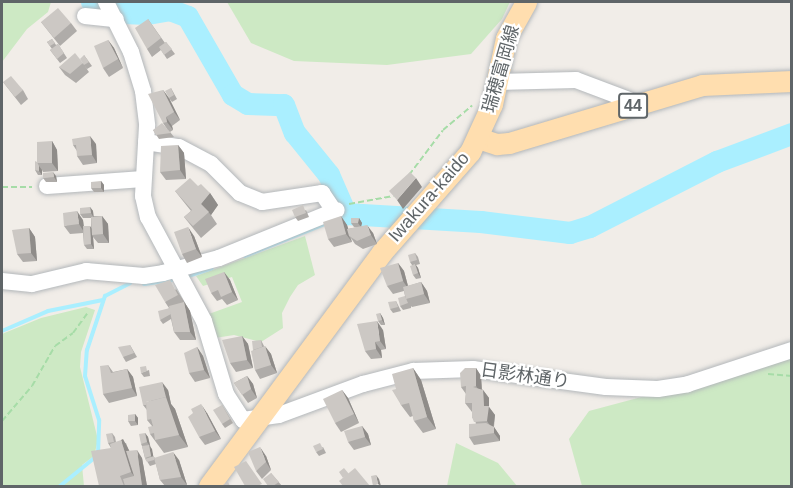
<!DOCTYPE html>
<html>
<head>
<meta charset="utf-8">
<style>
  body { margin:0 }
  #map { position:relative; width:793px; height:488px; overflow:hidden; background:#f1ede8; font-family:Helvetica,"Noto Sans JP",sans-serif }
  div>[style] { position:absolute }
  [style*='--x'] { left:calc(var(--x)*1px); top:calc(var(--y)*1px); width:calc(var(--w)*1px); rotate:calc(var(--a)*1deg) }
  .green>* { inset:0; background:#cde9c4 }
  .stream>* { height:4px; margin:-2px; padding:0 2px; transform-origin:2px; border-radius:2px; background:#aaefff }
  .river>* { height:22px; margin:-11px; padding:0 11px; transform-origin:11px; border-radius:11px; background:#aaefff }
  .path>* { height:2px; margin-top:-1px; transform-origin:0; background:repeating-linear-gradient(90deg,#a6dca7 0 6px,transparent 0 9px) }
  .roads { filter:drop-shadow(0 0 2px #b3b7ba) drop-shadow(0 0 2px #b3b7ba) }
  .minor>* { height:16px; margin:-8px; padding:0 8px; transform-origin:8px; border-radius:8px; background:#fff }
  .major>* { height:21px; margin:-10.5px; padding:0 10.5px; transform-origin:10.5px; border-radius:10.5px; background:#ffdeaf }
  .wall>* { inset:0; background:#afaca9 }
  .shaded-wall>* { inset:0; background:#8f8c89 }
  .building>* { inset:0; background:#ccc8c4 }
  span { translate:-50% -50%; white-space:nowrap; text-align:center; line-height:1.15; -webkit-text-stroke:4.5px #fff; paint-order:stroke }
  .shield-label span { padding:2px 4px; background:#fff; border:2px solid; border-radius:4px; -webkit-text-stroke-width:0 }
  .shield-label { font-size:16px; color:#5f6568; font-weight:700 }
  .street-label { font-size:18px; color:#5f6568 }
  .frame { position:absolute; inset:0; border:3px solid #5f6568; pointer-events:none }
</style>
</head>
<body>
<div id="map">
  <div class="green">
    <div style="clip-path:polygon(2px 2px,51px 2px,48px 12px,27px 29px,2px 62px)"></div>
    <div style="clip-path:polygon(227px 2px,510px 2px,502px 19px,471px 54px,387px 65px,294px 61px,251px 43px)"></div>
    <div style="clip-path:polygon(305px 236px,315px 275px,298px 285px,290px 297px,282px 313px,283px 328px,261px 342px,234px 335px,215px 338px,206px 315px,242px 302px,232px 277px,203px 286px,196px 276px)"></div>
    <div style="clip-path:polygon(86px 307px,95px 310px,81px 352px,80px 367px,98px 440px,94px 456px,82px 465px,84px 486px,2px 486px,2px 334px,41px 318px)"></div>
    <div style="clip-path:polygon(791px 357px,791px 486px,582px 486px,569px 439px,589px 411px)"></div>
    <div style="clip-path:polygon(456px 443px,498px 463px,517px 486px,447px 486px)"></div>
  </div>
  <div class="stream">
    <div style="--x:245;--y:256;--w:88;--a:-21.9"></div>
    <div style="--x:185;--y:277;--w:28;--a:-18"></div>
    <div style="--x:144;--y:284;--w:28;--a:-8"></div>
    <div style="--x:2;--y:331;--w:50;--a:-23.5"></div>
    <div style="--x:48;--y:311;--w:56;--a:-11.3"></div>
    <div style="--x:60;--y:486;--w:49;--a:-39.2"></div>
    <div style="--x:98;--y:455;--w:35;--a:-88"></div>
    <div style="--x:99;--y:420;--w:46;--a:-107.7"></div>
    <div style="--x:85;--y:376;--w:26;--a:-86"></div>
    <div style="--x:87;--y:350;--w:57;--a:-71.6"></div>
    <div style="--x:105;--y:296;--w:28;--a:-27"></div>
  </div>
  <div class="river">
    <div style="--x:92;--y:2;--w:10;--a:45"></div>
    <div style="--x:99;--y:9;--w:23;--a:10"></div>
    <div style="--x:122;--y:13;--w:26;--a:2"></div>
    <div style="--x:148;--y:14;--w:22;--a:-10"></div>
    <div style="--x:170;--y:10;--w:19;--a:21"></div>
    <div style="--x:188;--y:17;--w:90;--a:60"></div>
    <div style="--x:233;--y:95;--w:17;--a:31"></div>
    <div style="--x:248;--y:104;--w:36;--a:2"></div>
    <div style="--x:284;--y:105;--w:30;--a:69"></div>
    <div style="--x:295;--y:133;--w:54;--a:51"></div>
    <div style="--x:329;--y:175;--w:43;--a:66.4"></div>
    <div style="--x:346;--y:214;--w:135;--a:3.4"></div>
    <div style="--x:481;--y:222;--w:90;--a:7"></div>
    <div style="--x:570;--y:233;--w:21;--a:-17"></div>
    <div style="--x:590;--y:227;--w:143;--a:-27.1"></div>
    <div style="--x:717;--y:162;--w:80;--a:-20.5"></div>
  </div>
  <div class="path">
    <div style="--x:409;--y:175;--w:56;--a:-52.9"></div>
    <div style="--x:443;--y:130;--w:38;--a:-40"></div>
    <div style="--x:2;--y:187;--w:30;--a:0"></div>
    <div style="--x:349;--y:204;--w:45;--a:-10.3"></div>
    <div style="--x:768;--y:374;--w:24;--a:5"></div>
    <div style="--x:2;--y:421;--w:46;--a:-49.4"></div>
    <div style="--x:32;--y:386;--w:46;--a:-60.1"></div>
    <div style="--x:55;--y:346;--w:22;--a:-36"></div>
    <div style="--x:73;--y:333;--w:24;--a:-54"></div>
  </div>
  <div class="roads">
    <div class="minor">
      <div style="--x:106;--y:2;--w:56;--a:63.4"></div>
      <div style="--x:131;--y:52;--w:41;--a:72.9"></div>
      <div style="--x:143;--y:91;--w:35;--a:83"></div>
      <div style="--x:147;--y:126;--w:70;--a:93.3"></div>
      <div style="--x:143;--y:196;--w:22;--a:77"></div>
      <div style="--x:148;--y:217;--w:118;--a:61.7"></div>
      <div style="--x:204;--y:321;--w:76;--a:73.2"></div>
      <div style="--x:226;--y:394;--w:31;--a:57"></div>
      <div style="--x:243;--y:420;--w:36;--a:-8"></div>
      <div style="--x:279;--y:415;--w:90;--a:-20.3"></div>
      <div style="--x:363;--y:384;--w:52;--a:-14.6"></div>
      <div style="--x:413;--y:371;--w:60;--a:-1.9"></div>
      <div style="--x:473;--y:369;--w:134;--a:7.7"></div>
      <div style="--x:606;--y:387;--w:52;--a:2.2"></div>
      <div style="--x:658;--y:389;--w:30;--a:-9"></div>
      <div style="--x:688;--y:384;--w:109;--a:-18.1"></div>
      <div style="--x:85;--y:16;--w:31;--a:6"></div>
      <div style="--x:497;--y:82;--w:79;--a:-1.5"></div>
      <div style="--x:576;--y:80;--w:68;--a:20.6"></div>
      <div style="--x:146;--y:142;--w:33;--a:9"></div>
      <div style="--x:179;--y:147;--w:36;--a:28"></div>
      <div style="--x:211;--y:164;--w:41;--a:45"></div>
      <div style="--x:240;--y:193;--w:24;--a:22"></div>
      <div style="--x:262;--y:202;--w:61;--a:-8.5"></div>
      <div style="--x:322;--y:193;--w:22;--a:56"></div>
      <div style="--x:47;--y:186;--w:96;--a:-4.2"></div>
      <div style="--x:2;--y:281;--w:30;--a:6"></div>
      <div style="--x:32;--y:284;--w:56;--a:-13.5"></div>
      <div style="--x:86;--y:271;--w:58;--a:4.9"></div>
      <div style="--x:144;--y:276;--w:19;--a:-9"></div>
      <div style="--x:163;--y:273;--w:58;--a:-15"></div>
      <div style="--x:219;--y:258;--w:127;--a:-22.1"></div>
    </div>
    <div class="major">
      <div style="--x:478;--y:138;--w:20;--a:18"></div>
      <div style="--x:497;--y:144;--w:12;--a:-5"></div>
      <div style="--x:509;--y:143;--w:202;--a:-16.7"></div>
      <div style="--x:702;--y:85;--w:90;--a:-2.5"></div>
      <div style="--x:209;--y:486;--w:291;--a:-53.5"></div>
      <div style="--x:382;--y:252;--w:133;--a:-48.7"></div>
      <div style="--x:470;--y:152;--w:53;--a:-65.4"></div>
      <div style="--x:492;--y:104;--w:67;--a:-78"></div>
      <div style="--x:506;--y:38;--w:41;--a:-60.9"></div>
    </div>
  </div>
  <div class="wall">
    <div style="clip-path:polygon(148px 19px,165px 43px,166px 42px,175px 54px,167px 59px,161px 50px,152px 57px,147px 49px)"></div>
    <div style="clip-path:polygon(41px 22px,71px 23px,77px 31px,60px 46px)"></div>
    <div style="clip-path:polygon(52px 39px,56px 45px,58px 44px,67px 58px,60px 63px,50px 50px,52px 49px,47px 42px)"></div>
    <div style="clip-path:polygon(108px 40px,114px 48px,123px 68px,109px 77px,103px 68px)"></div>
    <div style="clip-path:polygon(84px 55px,92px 66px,87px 69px,84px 65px,89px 72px,76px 83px,65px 75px,59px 67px,83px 63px)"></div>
    <div style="clip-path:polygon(3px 82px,23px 90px,28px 99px,21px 105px)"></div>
    <div style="clip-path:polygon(171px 88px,177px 99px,172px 102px,169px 98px)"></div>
    <div style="clip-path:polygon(163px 90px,169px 98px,180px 120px,172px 126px,173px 130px,170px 132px,174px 137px,159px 139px,153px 130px,167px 129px,163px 123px)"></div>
    <div style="clip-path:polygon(52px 141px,57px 150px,58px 171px,43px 172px,42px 170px,42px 175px,38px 175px,35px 170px,37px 162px)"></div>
    <div style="clip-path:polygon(96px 144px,97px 163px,83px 165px,77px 156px,77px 151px,73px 145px)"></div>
    <div style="clip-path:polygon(178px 145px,184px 153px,186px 179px,166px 180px,160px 172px)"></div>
    <div style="clip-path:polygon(56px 176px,57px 182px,46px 182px,43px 178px)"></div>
    <div style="clip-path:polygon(101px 181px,104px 185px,104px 192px,94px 192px,91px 188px)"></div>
    <div style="clip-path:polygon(198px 186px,210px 193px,218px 205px,211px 215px,217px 224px,201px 238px,184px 217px,191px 211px,175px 191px)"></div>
    <div style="clip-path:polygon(90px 207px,93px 211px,93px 216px,102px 216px,108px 224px,109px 243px,98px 243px,93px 237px,94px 249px,87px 249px,84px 245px,83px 233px,70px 234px,64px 226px,83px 220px,84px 226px,91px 227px,91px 218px,83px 218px,80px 214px)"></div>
    <div style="clip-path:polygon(306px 210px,309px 217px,298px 221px,295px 217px)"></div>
    <div style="clip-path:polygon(341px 216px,347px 225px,348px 229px,358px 227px,354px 227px,351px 223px,359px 218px,362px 223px,361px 226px,373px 233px,377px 244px,363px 249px,355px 244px,351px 238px,352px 242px,334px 247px,328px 239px)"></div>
    <div style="clip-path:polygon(29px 228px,35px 237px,37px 261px,23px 262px,17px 254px)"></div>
    <div style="clip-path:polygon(194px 236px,202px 257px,187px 263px,182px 254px)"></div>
    <div style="clip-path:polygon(415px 253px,418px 257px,420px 264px,416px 265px,418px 268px,421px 278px,416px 279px,413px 275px,412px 265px,410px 262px)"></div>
    <div style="clip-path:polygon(398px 263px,404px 271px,408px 286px,421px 282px,427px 291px,430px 303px,412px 307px,411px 306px,411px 308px,403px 310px,400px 306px,405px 296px,404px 291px,393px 294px,387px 286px)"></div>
    <div style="clip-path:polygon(224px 272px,230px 280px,238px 300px,227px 305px,222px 299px,217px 301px,211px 293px)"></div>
    <div style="clip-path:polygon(176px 289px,190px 311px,196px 340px,180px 340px,174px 332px,171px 319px,163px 324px,160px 320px,169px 308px,165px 302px)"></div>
    <div style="clip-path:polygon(396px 301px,401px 311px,393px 313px,390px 309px)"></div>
    <div style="clip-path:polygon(380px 313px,383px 318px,385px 325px,381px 325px,378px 321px)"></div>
    <div style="clip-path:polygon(383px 330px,386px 349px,381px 350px,382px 358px,371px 359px,365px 351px)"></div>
    <div style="clip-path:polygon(242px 336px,248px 344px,253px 368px,236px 372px,230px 363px)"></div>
    <div style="clip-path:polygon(261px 340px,264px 346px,271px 354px,277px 373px,260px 379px,255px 370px,253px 350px)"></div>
    <div style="clip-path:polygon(130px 345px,137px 357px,126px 362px,123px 357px)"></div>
    <div style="clip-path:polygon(197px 347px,203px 356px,210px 378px,195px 382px,189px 373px)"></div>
    <div style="clip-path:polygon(108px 365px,113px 372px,127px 369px,133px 377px,137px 396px,109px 403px,103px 394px)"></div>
    <div style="clip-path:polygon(413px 368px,421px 380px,436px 429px,423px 433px,414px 421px,413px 416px,410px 417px,401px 405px,396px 389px)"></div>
    <div style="clip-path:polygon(476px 368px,481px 376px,482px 389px,483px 390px,489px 398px,489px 407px,495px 415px,494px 427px,500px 436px,500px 441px,474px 445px,469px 437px,476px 423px,472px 417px,472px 412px,465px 403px,466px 394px,461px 387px)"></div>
    <div style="clip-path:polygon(149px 370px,150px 376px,144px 377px,141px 373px)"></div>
    <div style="clip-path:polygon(247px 376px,253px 384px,257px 398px,248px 403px,234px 383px)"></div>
    <div style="clip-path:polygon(168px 390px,171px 404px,175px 409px,188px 447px,164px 453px,150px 434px,152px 426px,147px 420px,147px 410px,143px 405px)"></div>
    <div style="clip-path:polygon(342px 390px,348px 398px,359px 423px,341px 432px,335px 423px)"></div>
    <div style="clip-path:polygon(222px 405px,233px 423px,225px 428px,222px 424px)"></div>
    <div style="clip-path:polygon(207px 413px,221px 439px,205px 445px,199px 437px)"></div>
    <div style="clip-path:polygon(135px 414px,138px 418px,138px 425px,131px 426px,128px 421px)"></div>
    <div style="clip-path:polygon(362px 426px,368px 434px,371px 445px,354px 450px,348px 442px)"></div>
    <div style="clip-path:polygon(112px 433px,115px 437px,116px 442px,126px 443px,129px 451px,142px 458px,147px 486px,99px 486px,111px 448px,108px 443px)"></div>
    <div style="clip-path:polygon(145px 433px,148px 437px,153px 456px,155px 458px,179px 460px,187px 485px,165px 486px,160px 480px,156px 464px,150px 466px,145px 458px,142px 446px,141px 444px)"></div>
    <div style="clip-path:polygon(323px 447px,326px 453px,319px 456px,316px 452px)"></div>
    <div style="clip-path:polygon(266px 456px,271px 470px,262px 479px,256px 471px)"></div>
    <div style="clip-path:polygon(271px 473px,282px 486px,268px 486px)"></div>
  </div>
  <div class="shaded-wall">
    <div style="clip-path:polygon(108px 40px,114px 48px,123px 68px,118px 59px)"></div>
    <div style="clip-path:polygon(163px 90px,169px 98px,180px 120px,174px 112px)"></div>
    <div style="clip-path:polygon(166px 117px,172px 126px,173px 130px,167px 122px)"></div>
    <div style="clip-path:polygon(90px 136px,96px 144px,97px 163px,92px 155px)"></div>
    <div style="clip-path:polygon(52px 141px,57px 150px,58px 171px,52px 163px)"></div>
    <div style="clip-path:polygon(178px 145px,184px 153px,186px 179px,180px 170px)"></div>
    <div style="clip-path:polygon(39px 166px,42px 170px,42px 175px,39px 171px)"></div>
    <div style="clip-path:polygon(53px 172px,56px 176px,57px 182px,54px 177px)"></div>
    <div style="clip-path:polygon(416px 178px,422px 187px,403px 209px,397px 200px)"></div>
    <div style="clip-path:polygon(101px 181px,104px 185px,104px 192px,101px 188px)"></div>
    <div style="clip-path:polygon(210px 193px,218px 205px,211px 215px,201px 204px)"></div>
    <div style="clip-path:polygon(90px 207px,93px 211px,94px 218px,91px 213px)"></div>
    <div style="clip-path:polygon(77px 211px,83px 220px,84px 232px,79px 224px)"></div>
    <div style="clip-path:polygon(102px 216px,108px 224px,109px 243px,103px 234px)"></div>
    <div style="clip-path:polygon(341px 216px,347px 225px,351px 237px,349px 236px,352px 242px,346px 234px)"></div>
    <div style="clip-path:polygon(359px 218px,362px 223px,361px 227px,358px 223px)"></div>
    <div style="clip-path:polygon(367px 225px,373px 233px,377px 244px,371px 235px)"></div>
    <div style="clip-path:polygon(90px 226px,93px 230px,92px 235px,93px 237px,94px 249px,91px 244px)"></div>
    <div style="clip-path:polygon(188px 227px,194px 236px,202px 257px,196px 249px)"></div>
    <div style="clip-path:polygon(29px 228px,35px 237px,37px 261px,31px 253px)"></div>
    <div style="clip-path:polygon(398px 263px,404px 271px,409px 290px,403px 281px)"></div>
    <div style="clip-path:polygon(415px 264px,418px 268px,421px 278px,418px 273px)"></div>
    <div style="clip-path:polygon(224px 272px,230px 280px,238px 300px,232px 292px)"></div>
    <div style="clip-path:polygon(170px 280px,190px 311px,196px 340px,190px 332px,184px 302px)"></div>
    <div style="clip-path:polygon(421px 282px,427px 291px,430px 303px,424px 294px)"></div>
    <div style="clip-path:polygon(380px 313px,383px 318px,385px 325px,382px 320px)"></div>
    <div style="clip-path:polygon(377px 321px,383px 330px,386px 349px,380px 341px)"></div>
    <div style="clip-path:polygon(242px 336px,248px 344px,253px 368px,247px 360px)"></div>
    <div style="clip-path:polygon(375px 342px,381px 350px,382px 358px,376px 349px)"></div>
    <div style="clip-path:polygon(265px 346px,271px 354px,277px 373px,271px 365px)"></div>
    <div style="clip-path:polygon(197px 347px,203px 356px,210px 378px,204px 370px)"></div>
    <div style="clip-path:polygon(413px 368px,421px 380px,436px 429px,427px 417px)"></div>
    <div style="clip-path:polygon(476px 368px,481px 376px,482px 395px,476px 386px)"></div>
    <div style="clip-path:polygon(127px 369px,133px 377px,137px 396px,132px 388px)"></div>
    <div style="clip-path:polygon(247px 376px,253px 384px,257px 398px,251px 389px)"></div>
    <div style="clip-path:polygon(162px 382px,168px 390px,171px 404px,175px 409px,188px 447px,179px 435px,166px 401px)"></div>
    <div style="clip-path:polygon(342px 390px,348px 398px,359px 423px,354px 414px)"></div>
    <div style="clip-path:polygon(483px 390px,489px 398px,489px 407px,495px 415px,493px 430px,487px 421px,484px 406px)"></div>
    <div style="clip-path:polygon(201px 404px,207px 413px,221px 439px,215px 431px)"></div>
    <div style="clip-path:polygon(135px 414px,138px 418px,138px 425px,135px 421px)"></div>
    <div style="clip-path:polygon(362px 426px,368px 434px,371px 445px,365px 437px)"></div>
    <div style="clip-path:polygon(494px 427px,500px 436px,500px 441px,494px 433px)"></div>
    <div style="clip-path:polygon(145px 433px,148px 437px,150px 446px,147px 442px)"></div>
    <div style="clip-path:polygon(123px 439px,130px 452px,140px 484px,131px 472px,121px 440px)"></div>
    <div style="clip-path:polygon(149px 445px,152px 449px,154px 460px,151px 456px)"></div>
    <div style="clip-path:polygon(260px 447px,266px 456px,271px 470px,266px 462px)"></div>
    <div style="clip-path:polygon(137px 450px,142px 458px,147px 486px,142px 486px)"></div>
    <div style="clip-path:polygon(173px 452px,179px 460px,187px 485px,181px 477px)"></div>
    <div style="clip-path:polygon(376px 475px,379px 479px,381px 486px,378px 484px)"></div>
  </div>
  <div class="building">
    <div style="clip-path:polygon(58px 8px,71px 23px,54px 38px,41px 22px)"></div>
    <div style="clip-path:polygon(148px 19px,161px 38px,147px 49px,135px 28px)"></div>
    <div style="clip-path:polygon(52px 39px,55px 43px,50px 46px,47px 42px)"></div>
    <div style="clip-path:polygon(108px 40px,118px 59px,103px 68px,94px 46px)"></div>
    <div style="clip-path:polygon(166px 42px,172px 49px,164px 55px,159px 47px)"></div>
    <div style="clip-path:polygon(58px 44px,64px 53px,57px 59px,50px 50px)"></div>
    <div style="clip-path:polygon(75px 53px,83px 63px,70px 74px,59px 67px)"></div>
    <div style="clip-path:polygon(84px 55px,89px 62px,84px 65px,80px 59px)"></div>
    <div style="clip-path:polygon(11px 76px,23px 90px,15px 97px,3px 82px)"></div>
    <div style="clip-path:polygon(171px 88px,174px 95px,169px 98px,165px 91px)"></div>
    <div style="clip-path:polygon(163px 90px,174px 112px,166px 117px,167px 122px,163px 123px,148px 94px)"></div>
    <div style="clip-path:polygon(162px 123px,171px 133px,156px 135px,153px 130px)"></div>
    <div style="clip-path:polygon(90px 136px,92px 155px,77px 156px,76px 145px,73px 145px,72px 139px)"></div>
    <div style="clip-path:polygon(52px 141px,52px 163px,37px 163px,37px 142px)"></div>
    <div style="clip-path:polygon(178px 145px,180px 170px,160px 172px,161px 146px)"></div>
    <div style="clip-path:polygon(35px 161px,37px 162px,39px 166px,39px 171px,35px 170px)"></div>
    <div style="clip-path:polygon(53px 172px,54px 177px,43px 178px,43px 173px)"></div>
    <div style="clip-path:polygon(410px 172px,416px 178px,397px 200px,389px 191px)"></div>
    <div style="clip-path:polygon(190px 178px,198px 186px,201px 184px,210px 193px,201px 204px,209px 212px,193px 226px,184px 217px,192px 210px,175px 191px)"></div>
    <div style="clip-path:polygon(101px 181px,101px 188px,91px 188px,91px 182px)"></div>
    <div style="clip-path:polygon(303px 205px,306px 213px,295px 217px,292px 210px)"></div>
    <div style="clip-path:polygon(90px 207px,91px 213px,80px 214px,80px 208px)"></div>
    <div style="clip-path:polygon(77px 211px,79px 224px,64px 226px,63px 213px)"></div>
    <div style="clip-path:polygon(102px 216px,103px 234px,92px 235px,91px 217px)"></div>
    <div style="clip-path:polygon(341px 216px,346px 234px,328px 239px,323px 222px)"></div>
    <div style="clip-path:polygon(351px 218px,359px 218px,358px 223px,351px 223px)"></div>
    <div style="clip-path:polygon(367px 225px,371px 235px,357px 241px,349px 236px,347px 229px)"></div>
    <div style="clip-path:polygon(83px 226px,90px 226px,91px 244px,84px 245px)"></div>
    <div style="clip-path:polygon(188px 227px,196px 249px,182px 254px,174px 232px)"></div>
    <div style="clip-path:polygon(29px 228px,31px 253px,17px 254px,12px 230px)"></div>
    <div style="clip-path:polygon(415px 253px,417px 260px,410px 262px,408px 255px)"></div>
    <div style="clip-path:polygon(398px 263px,403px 281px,387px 286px,380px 268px)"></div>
    <div style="clip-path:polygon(415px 264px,418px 273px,413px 275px,410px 266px)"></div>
    <div style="clip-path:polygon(224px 272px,232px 292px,221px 297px,218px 290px,211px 293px,205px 279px)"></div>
    <div style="clip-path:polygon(170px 280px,178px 295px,165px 302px,155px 285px)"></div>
    <div style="clip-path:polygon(421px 282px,424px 294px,406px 299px,403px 287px)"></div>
    <div style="clip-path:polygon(405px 296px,408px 303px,400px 306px,398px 298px)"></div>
    <div style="clip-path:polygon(396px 301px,398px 307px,390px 309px,388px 302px)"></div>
    <div style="clip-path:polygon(184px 302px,190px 332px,174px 332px,169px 306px)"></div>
    <div style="clip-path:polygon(170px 308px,171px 314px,160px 320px,158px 311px)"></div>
    <div style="clip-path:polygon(380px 313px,382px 320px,378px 321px,376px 314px)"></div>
    <div style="clip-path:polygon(377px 321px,380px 341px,375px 342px,376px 349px,365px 351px,357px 324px)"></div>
    <div style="clip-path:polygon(242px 336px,247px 360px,230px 363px,222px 340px)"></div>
    <div style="clip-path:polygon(261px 340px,262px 347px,253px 350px,252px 341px)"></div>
    <div style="clip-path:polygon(130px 345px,134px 353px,123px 357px,118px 347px)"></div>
    <div style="clip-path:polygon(265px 346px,271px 365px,255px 370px,251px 351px)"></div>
    <div style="clip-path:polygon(197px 347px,204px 370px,189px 373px,184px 353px)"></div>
    <div style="clip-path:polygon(108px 365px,111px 373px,127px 369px,132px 388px,103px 394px,100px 366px)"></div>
    <div style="clip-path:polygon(146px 366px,147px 371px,141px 373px,140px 367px)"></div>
    <div style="clip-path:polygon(413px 368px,427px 417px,414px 421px,409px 403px,401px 405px,392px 390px,396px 389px,392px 374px)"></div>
    <div style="clip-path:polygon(465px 368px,476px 368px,476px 386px,473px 387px,483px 390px,484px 406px,489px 406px,487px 421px,474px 422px,472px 417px,472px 403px,465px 403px,466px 386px,461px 387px,460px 373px)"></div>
    <div style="clip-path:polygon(247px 376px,251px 389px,242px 395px,234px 383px)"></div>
    <div style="clip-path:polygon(162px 382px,166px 397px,146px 402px,146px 405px,143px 405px,139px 387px)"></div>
    <div style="clip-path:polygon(342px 390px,354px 414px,335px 423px,323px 399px)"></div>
    <div style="clip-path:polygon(166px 397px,179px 435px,155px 440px,154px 433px,150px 434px,148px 427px,153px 426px,151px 419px,147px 420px,146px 402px)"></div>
    <div style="clip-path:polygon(201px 404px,215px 431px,199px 437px,188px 417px,193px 413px,191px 409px)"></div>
    <div style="clip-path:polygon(222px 405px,230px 419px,222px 424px,213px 410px)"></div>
    <div style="clip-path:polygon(135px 414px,135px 421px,128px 421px,128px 415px)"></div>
    <div style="clip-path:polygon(486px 423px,494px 427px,494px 433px,469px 437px,469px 424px)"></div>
    <div style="clip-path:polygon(362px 426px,365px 437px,348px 442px,344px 431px)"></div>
    <div style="clip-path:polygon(112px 433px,114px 442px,108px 443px,106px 434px)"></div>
    <div style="clip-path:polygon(145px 433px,147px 442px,141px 444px,139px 434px)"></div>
    <div style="clip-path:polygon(121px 440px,131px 472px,120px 476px,124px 486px,99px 486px,91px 451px,111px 448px,110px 444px)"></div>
    <div style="clip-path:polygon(320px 443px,323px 449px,316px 452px,313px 446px)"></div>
    <div style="clip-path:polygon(149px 445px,151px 456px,145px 458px,142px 446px)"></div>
    <div style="clip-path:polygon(260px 447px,266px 462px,256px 471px,248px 452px)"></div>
    <div style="clip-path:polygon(137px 450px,142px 486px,125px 486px,123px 479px,134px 476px,126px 451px)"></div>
    <div style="clip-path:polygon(173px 452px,181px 477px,160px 480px,154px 458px)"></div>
    <div style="clip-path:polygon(154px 456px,154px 460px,147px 462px,145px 459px)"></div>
    <div style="clip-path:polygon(246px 461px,262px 484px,257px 486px,245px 486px,234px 467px)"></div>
    <div style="clip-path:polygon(344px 468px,349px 474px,343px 478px,339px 472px)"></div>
    <div style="clip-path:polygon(355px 468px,370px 486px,343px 486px,339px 481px)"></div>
    <div style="clip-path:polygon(271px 473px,279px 482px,273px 486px,268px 486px,263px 479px)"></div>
    <div style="clip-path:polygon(376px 475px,378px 484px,373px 486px,371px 476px)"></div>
    <div style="clip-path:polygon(228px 482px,230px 486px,221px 486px)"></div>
  </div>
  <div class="shield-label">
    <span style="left:633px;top:106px">44</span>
  </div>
  <div class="street-label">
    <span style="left:501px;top:69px;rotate:-74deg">瑞穂富岡線</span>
    <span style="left:429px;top:197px;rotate:-49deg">Iwakura-kaido</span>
    <span style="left:525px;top:376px;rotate:8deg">日影林通り</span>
  </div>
  <div class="frame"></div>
</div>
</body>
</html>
